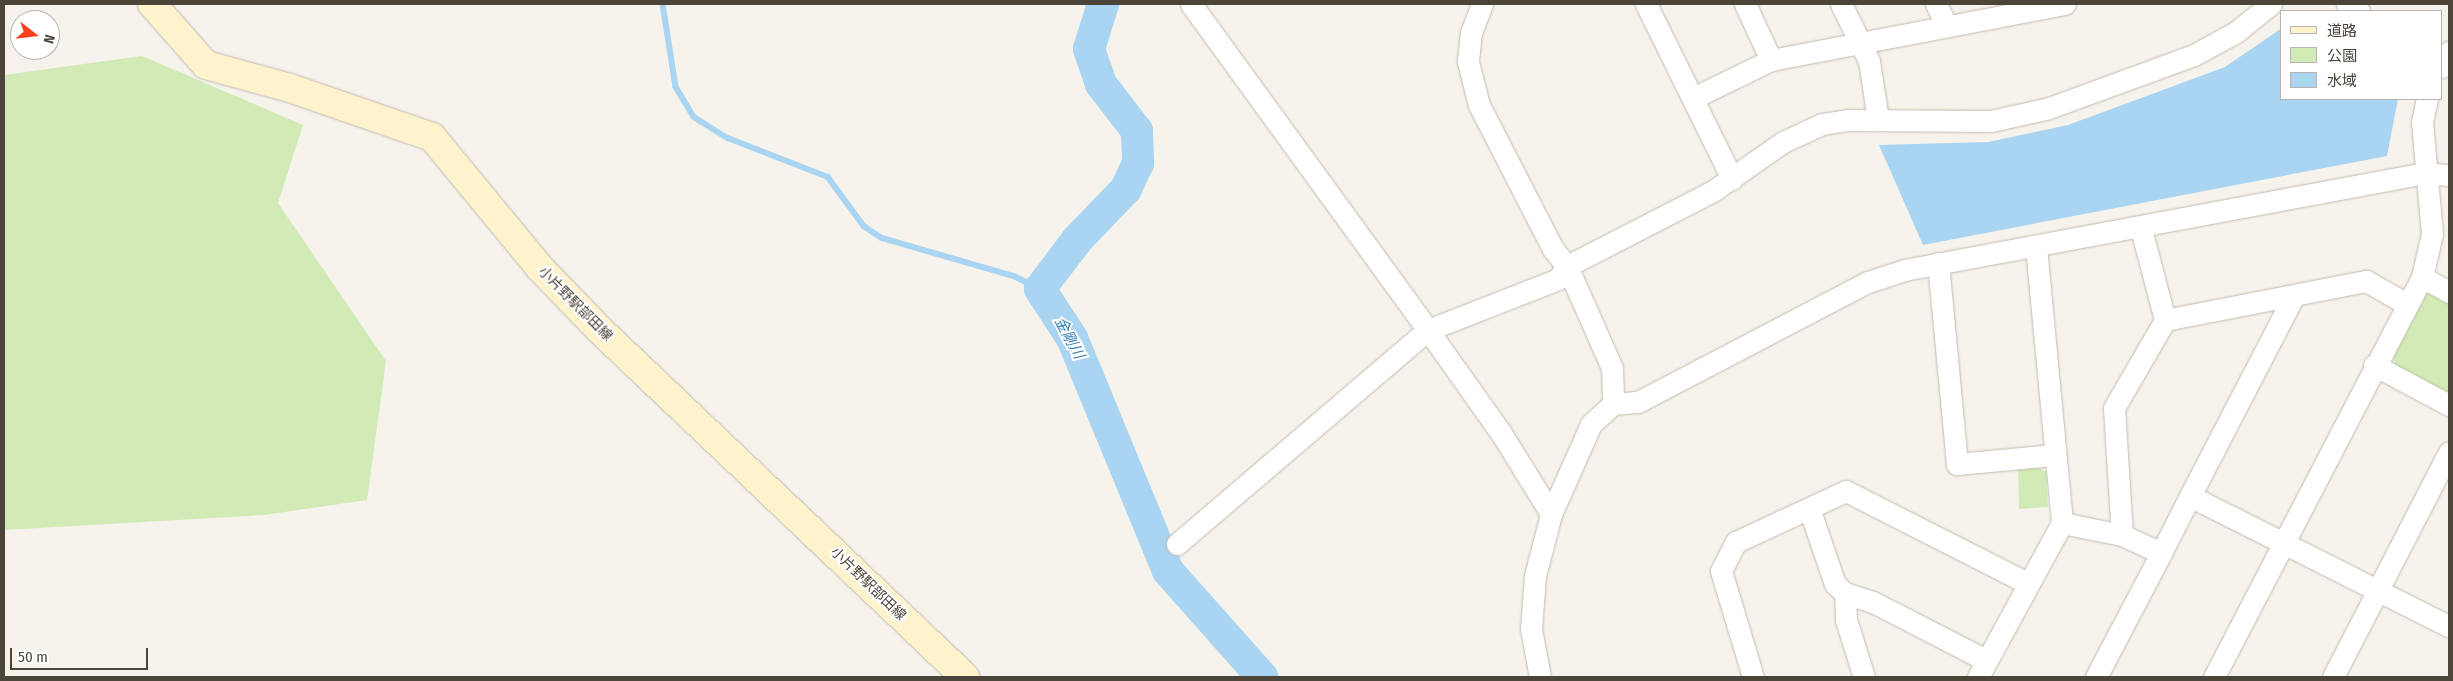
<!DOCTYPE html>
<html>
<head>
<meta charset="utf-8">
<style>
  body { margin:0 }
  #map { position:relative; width:2453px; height:681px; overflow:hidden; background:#f6f3ec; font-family:"Fira Sans Condensed","Noto Sans JP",sans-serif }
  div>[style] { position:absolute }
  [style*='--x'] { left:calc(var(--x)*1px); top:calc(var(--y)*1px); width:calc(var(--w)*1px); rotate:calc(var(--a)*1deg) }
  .green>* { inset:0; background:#d2eab5 }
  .water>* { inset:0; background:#a9d4f2 }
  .stream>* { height:5.5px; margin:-2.75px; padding:0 2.75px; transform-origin:2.75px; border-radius:2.75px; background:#a9d4f2 }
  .river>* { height:32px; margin:-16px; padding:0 16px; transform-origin:16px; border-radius:16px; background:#a9d4f2 }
  .roads { filter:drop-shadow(0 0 1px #c2bbae) drop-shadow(0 0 1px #c2bbae) }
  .street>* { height:21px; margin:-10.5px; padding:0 10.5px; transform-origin:10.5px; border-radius:10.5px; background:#fff }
  .secondary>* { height:28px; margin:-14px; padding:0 14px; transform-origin:14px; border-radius:14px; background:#fff3cd }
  span { translate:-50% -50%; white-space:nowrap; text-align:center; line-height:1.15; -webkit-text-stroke:4px #fff; paint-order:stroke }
  .street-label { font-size:14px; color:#4b4439 }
  .water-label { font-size:15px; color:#2e7ab2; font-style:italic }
  .frame { position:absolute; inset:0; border:5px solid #4b4439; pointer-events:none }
  .legend { position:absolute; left:2280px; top:10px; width:162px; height:90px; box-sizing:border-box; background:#fff; border:1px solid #b7b4b0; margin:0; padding:6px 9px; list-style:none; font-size:15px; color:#4b4439 }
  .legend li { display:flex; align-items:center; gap:10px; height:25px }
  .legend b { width:25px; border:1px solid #b7b4b0 }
  .north { position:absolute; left:10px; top:10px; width:50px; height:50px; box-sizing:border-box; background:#fff; border:1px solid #b7b4b0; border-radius:50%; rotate:106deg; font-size:14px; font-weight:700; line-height:20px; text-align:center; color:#4b4439 }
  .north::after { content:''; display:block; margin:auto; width:18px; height:22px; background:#fc3f1d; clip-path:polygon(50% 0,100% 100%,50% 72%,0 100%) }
  .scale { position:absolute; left:10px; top:648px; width:138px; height:22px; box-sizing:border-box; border:2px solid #4b4439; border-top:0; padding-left:6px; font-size:15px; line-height:18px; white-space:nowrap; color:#4b4439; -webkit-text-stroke:4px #fff; paint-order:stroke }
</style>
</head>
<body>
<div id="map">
  <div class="green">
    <div style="clip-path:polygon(142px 56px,303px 125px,278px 203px,386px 361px,367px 500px,264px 515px,4px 530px,4px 75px)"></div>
    <div style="clip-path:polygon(2435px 292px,2449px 300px,2449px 396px,2396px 368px,2392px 352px,2421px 295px)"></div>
    <div style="clip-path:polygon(2036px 466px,2046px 472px,2048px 507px,2019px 509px,2018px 467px)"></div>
  </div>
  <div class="water">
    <div style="clip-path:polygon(2282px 28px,2282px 99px,2398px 99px,2387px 156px,1923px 245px,1879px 145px,1988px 142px,2068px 125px,2225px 67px)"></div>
  </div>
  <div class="stream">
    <div style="--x:663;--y:4;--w:84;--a:81.1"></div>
    <div style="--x:676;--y:87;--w:35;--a:59"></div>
    <div style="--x:694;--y:117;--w:40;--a:32"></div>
    <div style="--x:728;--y:138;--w:107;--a:21.3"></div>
    <div style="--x:828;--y:177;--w:61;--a:53.7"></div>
    <div style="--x:864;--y:226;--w:22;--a:34"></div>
    <div style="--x:882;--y:238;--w:137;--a:16.1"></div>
    <div style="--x:1014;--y:276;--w:29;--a:27"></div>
  </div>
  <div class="river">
    <div style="--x:1103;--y:4;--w:47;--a:107.3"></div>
    <div style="--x:1089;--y:49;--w:37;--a:71"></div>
    <div style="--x:1101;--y:84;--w:59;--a:52.5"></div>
    <div style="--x:1137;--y:131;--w:32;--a:88"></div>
    <div style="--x:1138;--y:163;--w:29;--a:115"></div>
    <div style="--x:1126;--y:189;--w:71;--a:133.9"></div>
    <div style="--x:1077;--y:240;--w:61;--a:127.1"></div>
    <div style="--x:1040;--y:289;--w:59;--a:56.9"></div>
    <div style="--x:1072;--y:338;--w:252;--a:67.6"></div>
    <div style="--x:1168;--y:571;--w:142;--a:48.4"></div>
  </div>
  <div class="roads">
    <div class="street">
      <div style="--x:1191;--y:4;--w:403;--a:54"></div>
      <div style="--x:1428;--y:330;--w:126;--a:54.7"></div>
      <div style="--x:1501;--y:433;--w:95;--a:58.3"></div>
      <div style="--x:1482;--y:4;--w:30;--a:111"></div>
      <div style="--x:1471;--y:32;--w:30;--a:96"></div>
      <div style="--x:1468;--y:62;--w:44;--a:75.7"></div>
      <div style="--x:1479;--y:105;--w:162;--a:62.8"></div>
      <div style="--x:1553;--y:249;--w:22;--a:51"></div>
      <div style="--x:1567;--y:266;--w:111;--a:66.2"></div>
      <div style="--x:1612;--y:368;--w:36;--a:88"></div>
      <div style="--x:1646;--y:4;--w:195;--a:63.8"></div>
      <div style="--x:1745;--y:4;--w:62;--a:65.1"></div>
      <div style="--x:1841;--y:4;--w:64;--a:63.8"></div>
      <div style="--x:1869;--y:61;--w:59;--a:81.2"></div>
      <div style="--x:1936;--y:4;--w:25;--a:64"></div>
      <div style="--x:2347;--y:4;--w:14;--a:30"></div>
      <div style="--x:2442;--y:67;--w:17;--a:-65"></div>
      <div style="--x:1693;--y:98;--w:87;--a:-26"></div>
      <div style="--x:1771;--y:60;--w:299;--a:-10.8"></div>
      <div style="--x:2141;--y:229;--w:94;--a:75.2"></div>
      <div style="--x:2036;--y:247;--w:277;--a:84.6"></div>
      <div style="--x:1938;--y:263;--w:202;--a:84.6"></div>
      <div style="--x:1957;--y:464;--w:97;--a:-5.3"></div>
      <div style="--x:2422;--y:277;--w:31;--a:29"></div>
      <div style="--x:2374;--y:365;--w:85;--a:28.1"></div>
      <div style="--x:2190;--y:496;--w:224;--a:-62.6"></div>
      <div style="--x:1810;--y:511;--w:77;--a:71.1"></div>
      <div style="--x:1835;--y:584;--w:13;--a:42"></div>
      <div style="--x:2122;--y:535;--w:127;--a:-93.6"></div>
      <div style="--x:2114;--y:408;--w:102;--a:-59.9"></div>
      <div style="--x:2165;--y:320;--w:205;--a:-11"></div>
      <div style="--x:2366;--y:281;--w:47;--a:29.3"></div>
      <div style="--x:1177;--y:544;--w:330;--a:-40.5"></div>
      <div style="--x:1428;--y:330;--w:140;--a:-21.4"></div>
      <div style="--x:1558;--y:279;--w:16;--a:-55"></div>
      <div style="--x:1567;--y:266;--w:164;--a:-27.2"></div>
      <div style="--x:1713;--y:191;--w:85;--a:-35"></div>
      <div style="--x:1783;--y:142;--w:43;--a:-24.8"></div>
      <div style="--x:1822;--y:124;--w:25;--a:-9"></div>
      <div style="--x:1847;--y:120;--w:144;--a:0.4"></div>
      <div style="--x:1991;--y:121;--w:59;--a:-12.6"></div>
      <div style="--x:2049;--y:108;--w:154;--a:-20.1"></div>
      <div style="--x:2194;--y:55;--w:48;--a:-28.7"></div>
      <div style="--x:2236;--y:32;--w:45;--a:-38.7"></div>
      <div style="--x:1540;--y:677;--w:49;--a:-100.6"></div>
      <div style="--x:1531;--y:629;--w:53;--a:-85.7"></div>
      <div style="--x:1535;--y:576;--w:64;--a:-75.5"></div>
      <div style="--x:1551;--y:514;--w:98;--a:-66"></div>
      <div style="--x:1591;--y:424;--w:30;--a:-42"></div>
      <div style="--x:1613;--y:404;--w:25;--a:-5"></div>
      <div style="--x:1638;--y:402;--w:259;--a:-27.6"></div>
      <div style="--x:1868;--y:282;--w:38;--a:-18"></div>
      <div style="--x:1904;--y:270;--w:530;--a:-10.55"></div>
      <div style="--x:2425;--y:173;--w:24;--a:5"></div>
      <div style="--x:1753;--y:677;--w:111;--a:-106.8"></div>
      <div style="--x:1721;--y:571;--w:33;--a:-63"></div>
      <div style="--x:1736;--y:542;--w:121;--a:-24.9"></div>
      <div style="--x:1846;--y:491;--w:203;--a:26.9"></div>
      <div style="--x:1864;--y:677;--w:60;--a:-107.5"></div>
      <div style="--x:1846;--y:620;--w:27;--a:-92"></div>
      <div style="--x:1845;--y:593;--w:29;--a:18"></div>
      <div style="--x:1873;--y:602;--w:127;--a:27.2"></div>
      <div style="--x:1978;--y:677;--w:175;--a:-61.4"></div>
      <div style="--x:2062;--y:523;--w:61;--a:11.3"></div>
      <div style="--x:2122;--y:535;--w:43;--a:24.8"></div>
      <div style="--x:2161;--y:553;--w:64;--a:-63"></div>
      <div style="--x:2190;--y:496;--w:290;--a:26.7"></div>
      <div style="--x:2096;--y:677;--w:140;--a:-62.3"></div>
      <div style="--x:2214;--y:677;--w:451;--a:-62.5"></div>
      <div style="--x:2422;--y:277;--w:44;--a:-76.9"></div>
      <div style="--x:2432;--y:234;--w:112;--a:-95.1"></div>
      <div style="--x:2422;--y:122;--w:24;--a:-78"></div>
      <div style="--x:2333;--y:677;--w:253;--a:-62.7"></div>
    </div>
    <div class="secondary">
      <div style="--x:152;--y:4;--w:81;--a:48.5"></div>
      <div style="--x:206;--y:65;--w:87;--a:15.3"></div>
      <div style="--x:290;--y:88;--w:150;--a:19"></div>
      <div style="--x:432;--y:137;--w:168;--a:50.5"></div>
      <div style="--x:539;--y:267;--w:91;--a:45.9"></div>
      <div style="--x:602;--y:332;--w:501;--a:43.54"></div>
    </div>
  </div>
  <div class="street-label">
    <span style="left:575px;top:304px;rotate:45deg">小片野駅部田線</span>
    <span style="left:868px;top:584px;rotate:44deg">小片野駅部田線</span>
  </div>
  <div class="water-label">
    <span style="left:1069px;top:338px;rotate:62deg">金剛川</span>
  </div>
  <div class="frame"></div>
  <ul class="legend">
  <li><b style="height:6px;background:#fff3cd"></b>道路</li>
  <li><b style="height:14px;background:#d2eab5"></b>公園</li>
  <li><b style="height:14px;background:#a9d4f2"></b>水域</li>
  </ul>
  <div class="north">N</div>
  <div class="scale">50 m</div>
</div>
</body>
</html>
